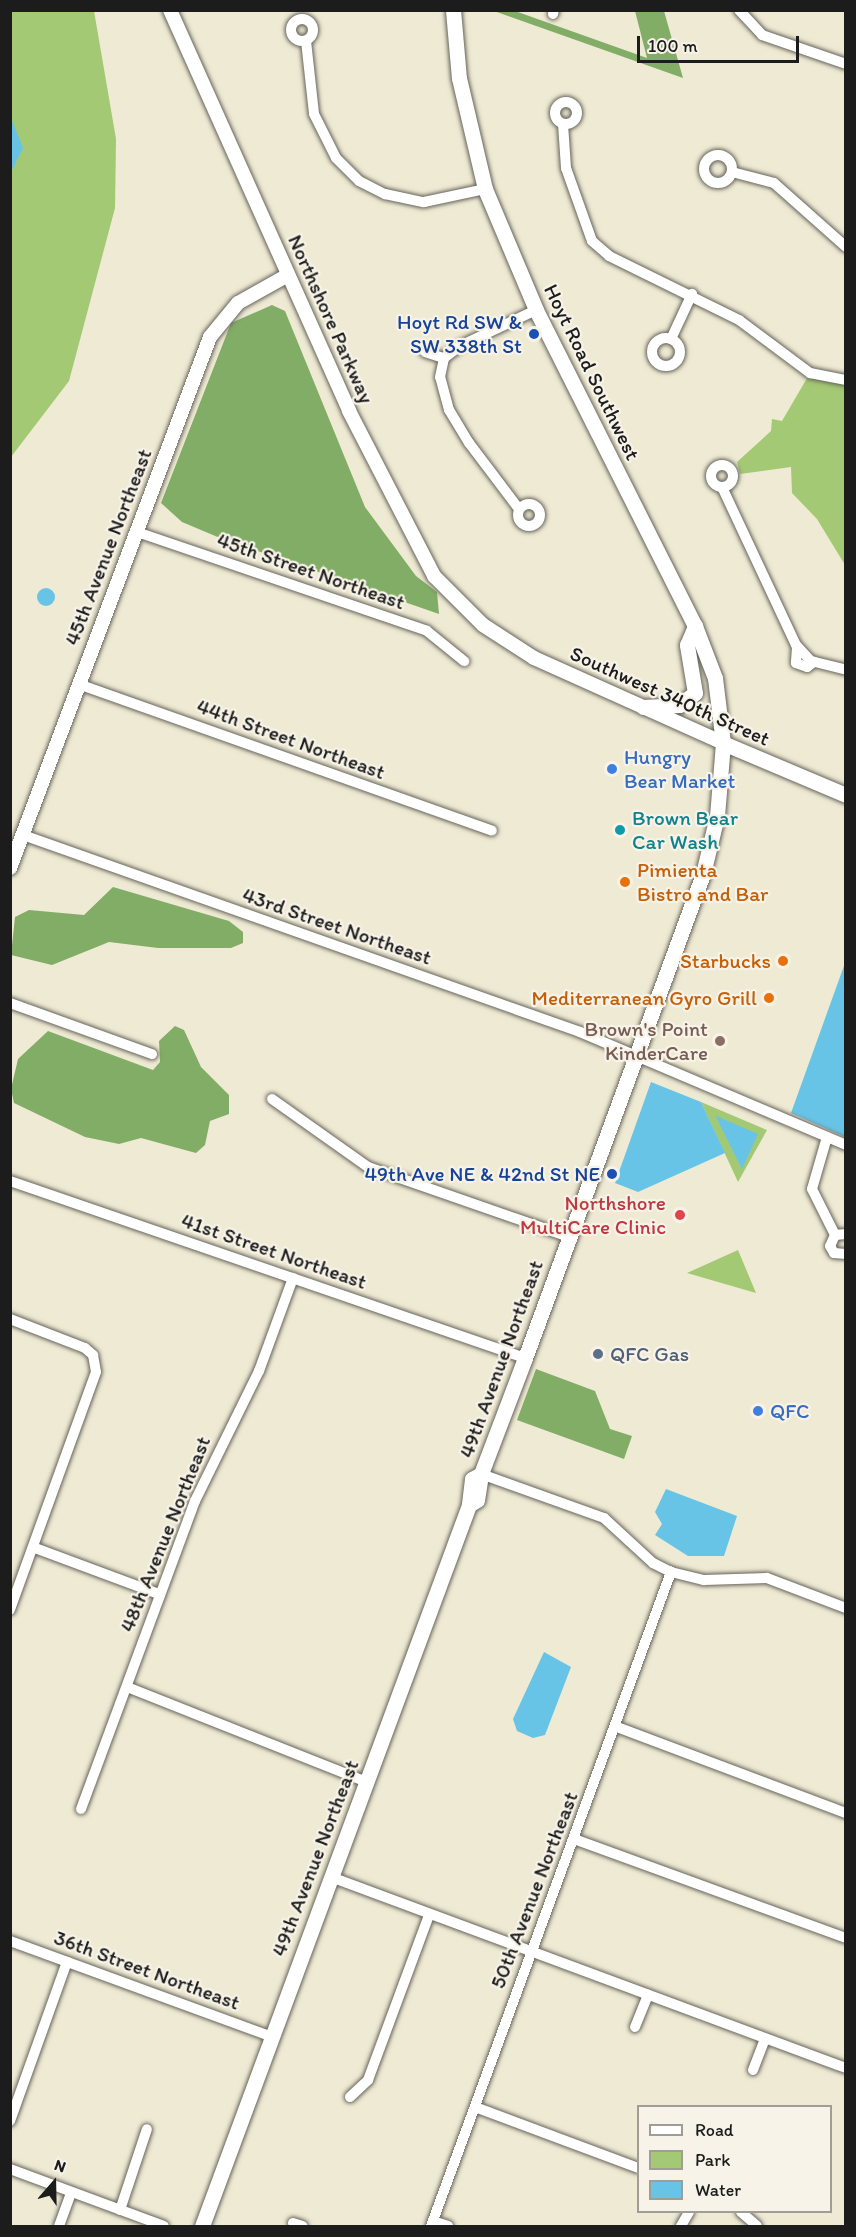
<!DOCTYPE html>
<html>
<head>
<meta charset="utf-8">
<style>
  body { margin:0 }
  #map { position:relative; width:856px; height:2237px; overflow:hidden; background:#efead3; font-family:Itim,sans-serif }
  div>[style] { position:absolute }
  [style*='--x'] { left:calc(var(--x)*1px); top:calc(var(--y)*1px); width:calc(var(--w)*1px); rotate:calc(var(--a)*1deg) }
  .green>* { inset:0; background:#a3c974 }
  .forest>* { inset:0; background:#82ad66 }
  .water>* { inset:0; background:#68c4e6 }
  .round { border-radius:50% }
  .roads { filter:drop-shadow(0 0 2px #66645c) drop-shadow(0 0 2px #66645c) }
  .minor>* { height:10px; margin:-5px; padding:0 5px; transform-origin:5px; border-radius:5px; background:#fff }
  .minor>.ring { margin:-5px; padding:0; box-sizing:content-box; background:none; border:10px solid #fff; border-radius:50% }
  .tertiary>* { height:14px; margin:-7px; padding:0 7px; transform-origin:7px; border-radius:7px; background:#fff }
  .secondary>* { height:15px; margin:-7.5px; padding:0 7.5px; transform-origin:7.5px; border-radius:7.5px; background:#fff }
  .dots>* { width:16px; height:16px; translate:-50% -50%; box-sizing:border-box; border:3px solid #f7f3e8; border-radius:50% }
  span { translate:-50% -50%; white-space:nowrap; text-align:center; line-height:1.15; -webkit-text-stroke:4.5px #f7f3e8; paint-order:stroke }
  .street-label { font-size:21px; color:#1c1c1c }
  .transit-label { font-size:21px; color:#164399 }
  .right { translate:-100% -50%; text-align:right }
  .shop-label { font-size:21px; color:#366cbe }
  .left { translate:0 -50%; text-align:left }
  .culture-label { font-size:21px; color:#0d838f }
  .food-label { font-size:21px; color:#c56008 }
  .education-label { font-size:21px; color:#785e54 }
  .health-label { font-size:21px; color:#be3a42 }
  .service-label { font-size:21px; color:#4e5e75 }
  .frame { position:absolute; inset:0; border:12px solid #1c1c1c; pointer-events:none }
  .legend { position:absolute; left:637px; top:2105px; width:195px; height:108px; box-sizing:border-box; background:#f7f3e8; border:2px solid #9f9d96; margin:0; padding:8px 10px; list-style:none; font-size:18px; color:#1c1c1c }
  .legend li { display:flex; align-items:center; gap:12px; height:30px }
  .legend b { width:30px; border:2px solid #9f9d96 }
  .north { position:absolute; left:24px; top:2153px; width:60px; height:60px; -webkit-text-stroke:4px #f7f3e8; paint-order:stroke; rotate:20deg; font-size:16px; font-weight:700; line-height:24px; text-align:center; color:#1c1c1c }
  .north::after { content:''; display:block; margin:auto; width:21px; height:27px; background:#1c1c1c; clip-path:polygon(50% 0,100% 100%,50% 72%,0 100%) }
  .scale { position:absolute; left:637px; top:36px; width:162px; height:27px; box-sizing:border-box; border:3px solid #1c1c1c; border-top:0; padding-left:8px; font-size:18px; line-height:21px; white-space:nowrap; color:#1c1c1c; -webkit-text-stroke:4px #f7f3e8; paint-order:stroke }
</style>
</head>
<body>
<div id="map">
  <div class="green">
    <div style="clip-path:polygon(10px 11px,94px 11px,116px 139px,115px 208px,69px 381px,11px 457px)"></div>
    <div style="clip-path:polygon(810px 373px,845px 380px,845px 565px,817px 519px,792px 493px,791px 467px,740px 474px,737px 462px,771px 431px,772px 419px,782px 421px)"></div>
    <div style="clip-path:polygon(701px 1102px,767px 1130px,738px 1182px)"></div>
    <div style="clip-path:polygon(738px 1250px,756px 1293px,687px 1273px)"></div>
  </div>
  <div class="forest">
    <div style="clip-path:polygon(494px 11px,515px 11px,647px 58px,635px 11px,664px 11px,683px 78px)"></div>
    <div style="clip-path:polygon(272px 305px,285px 311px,365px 507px,416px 576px,437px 592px,439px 614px,220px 538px,182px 522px,161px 503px,231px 323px)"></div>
    <div style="clip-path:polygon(113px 887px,229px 921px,243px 932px,243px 943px,231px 948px,158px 948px,109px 942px,52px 965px,11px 955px,15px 917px,29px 910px,84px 915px)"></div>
    <div style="clip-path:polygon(175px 1026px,184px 1030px,201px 1067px,229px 1095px,229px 1114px,210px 1121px,205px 1145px,196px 1153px,141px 1138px,119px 1144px,85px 1137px,14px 1103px,11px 1089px,18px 1059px,48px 1031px,153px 1070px,160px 1062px,159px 1041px)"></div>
    <div style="clip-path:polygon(536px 1369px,595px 1391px,610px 1429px,632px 1436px,624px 1459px,517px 1420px)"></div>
  </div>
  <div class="water">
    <div style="clip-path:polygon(11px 118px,23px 148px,11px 172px,10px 172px)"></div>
    <div class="round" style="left:37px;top:588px;width:18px;height:18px"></div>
    <div style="clip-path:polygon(845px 963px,845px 1137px,791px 1113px)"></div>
    <div style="clip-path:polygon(651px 1082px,701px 1102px,725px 1153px,638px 1192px,615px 1183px)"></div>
    <div style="clip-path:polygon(716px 1116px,758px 1134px,742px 1169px,716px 1117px)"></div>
    <div style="clip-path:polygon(666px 1489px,737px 1516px,724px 1556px,688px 1556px,655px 1535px,662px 1524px,655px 1512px)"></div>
    <div style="clip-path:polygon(544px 1652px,571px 1667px,545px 1735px,533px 1738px,517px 1731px,513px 1719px)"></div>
  </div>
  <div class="roads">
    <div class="minor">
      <div style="--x:739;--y:10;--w:34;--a:47"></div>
      <div style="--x:762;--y:35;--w:89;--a:19"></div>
      <div style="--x:553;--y:14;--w:4;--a:-76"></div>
      <div class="ring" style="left:291px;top:19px;width:12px;height:12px"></div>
      <div style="--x:306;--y:41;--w:73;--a:83.7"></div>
      <div style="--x:314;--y:114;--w:49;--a:63.4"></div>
      <div style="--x:336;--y:158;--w:33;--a:45"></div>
      <div style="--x:359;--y:181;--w:29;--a:27"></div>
      <div style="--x:385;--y:194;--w:40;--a:12"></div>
      <div style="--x:424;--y:202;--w:62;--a:-12"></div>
      <div class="ring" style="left:555px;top:102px;width:12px;height:12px"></div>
      <div style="--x:563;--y:124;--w:44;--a:86.1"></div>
      <div style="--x:566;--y:168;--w:77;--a:70.4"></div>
      <div style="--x:592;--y:241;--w:23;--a:41"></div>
      <div style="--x:609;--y:256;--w:145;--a:26.2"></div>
      <div style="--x:739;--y:320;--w:89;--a:36.7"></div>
      <div style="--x:810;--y:373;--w:37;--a:11"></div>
      <div class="ring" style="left:704px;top:155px;width:18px;height:18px"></div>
      <div style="--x:732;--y:172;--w:43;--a:14.7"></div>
      <div style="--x:774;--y:183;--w:96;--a:41.6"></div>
      <div class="ring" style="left:652px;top:338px;width:18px;height:18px"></div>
      <div style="--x:671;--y:339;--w:50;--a:-65"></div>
      <div style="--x:425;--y:352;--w:20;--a:18"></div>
      <div class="ring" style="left:711px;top:465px;width:12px;height:12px"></div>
      <div style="--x:722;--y:487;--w:174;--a:64.9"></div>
      <div style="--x:796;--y:645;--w:22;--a:47"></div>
      <div style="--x:811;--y:661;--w:36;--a:14"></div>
      <div class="ring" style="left:518px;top:504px;width:12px;height:12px"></div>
      <div style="--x:519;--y:509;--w:83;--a:-127.1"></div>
      <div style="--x:469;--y:443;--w:39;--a:-121"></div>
      <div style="--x:449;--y:410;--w:34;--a:-105"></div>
      <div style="--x:440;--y:377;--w:19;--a:-78"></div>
      <div style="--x:444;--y:358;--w:20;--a:-37"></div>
      <div style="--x:460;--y:346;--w:84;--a:-25.3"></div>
      <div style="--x:137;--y:532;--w:306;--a:18.8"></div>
      <div style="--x:427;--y:631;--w:48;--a:39"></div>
      <div style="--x:797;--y:647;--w:16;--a:94"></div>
      <div style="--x:796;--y:663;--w:12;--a:20"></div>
      <div style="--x:807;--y:667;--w:9;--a:-36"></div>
      <div style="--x:78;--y:684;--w:439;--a:19.5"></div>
      <div style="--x:23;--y:835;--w:591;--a:19.48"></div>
      <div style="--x:580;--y:1032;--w:289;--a:23"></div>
      <div style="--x:10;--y:1003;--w:151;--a:19.8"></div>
      <div style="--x:272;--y:1099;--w:118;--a:35.3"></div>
      <div style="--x:368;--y:1167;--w:213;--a:19.2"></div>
      <div style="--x:827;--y:1137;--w:54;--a:106.1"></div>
      <div style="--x:812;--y:1189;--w:51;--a:63.4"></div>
      <div style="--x:10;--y:1181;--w:545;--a:18.97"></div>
      <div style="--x:846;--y:1234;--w:11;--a:175"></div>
      <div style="--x:835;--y:1235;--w:12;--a:114"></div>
      <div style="--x:830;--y:1246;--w:8;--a:60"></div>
      <div style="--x:834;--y:1253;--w:12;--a:5"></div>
      <div style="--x:10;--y:1319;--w:80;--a:21.1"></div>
      <div style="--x:85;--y:1348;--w:11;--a:41"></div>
      <div style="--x:93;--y:1355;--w:17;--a:80"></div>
      <div style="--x:96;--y:1372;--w:253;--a:109.9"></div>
      <div style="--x:481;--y:1474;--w:131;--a:19.7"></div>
      <div style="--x:604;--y:1518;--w:67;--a:42.6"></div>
      <div style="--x:653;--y:1563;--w:20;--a:27"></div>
      <div style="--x:671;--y:1572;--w:34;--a:14"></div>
      <div style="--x:704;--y:1580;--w:63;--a:-1.8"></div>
      <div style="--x:767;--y:1578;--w:85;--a:20.8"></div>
      <div style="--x:35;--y:1548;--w:132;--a:20.4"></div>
      <div style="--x:127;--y:1687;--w:258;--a:21.6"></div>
      <div style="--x:617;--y:1727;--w:245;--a:20.6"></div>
      <div style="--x:81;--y:1809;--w:328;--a:-69.7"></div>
      <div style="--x:195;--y:1501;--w:145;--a:-63.8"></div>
      <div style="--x:259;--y:1371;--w:99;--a:-69.9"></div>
      <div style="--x:574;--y:1839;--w:289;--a:20"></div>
      <div style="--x:331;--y:1877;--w:549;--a:20.35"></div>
      <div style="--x:10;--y:1941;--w:277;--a:20.1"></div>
      <div style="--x:635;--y:2027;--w:35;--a:-68"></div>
      <div style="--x:753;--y:2070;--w:33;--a:-69"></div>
      <div style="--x:350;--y:2097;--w:25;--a:-43"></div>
      <div style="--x:368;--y:2080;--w:176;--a:-69.7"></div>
      <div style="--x:475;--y:2107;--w:174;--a:20.5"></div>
      <div style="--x:10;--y:2121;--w:169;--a:-70.3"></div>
      <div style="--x:10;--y:2169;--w:164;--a:20.3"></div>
      <div style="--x:120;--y:2210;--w:85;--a:-71.6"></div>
      <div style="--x:741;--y:2212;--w:21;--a:41"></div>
      <div style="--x:433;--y:2221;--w:16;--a:18"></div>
      <div style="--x:293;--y:2223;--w:10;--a:17"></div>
      <div style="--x:59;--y:2226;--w:35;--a:-70"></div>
      <div style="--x:431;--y:2226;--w:697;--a:-69.85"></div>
      <div style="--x:681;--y:2226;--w:16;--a:-60"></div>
    </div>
    <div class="tertiary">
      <div style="--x:170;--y:10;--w:439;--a:65.9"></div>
      <div style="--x:349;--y:411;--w:186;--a:62.7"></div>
      <div style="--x:434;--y:576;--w:69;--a:45"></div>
      <div style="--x:483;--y:625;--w:61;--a:32.9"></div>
      <div style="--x:534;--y:658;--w:207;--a:24.2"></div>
      <div style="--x:10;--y:868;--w:567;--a:-69.36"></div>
      <div style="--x:210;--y:337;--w:44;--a:-50.5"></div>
      <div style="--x:238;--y:303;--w:57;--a:-29.2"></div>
    </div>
    <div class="secondary">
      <div style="--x:453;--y:10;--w:68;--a:85"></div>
      <div style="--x:459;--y:78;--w:114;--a:76.8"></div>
      <div style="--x:485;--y:189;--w:131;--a:67.1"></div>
      <div style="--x:536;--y:310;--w:354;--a:63.3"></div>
      <div style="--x:695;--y:626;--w:56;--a:69"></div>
      <div style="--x:715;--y:678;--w:65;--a:83"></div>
      <div style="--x:723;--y:743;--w:73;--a:94.7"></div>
      <div style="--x:717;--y:816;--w:60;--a:103.6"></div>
      <div style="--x:703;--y:874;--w:516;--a:110.19"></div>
      <div style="--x:525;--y:1358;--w:124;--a:110.8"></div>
      <div style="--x:481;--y:1474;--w:10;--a:151"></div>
      <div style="--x:472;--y:1479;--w:26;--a:97"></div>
      <div style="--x:643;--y:707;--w:36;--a:-3"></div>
      <div style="--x:679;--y:705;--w:20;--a:-37"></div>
      <div style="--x:695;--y:693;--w:49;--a:-99.5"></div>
      <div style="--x:687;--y:645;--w:21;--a:-67"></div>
      <div style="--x:723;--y:743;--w:134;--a:22.9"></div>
      <div style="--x:202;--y:2226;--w:769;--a:-69.68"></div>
      <div style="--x:469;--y:1505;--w:9;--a:-32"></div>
      <div style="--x:477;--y:1500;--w:26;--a:-81"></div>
    </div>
  </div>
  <div class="dots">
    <div style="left:534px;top:334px;background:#1a4fb4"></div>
    <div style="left:612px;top:769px;background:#3f7fe0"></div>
    <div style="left:620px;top:830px;background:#0f9aa8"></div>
    <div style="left:625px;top:882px;background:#e8710a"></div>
    <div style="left:783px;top:961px;background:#e8710a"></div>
    <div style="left:769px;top:998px;background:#e8710a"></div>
    <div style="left:720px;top:1041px;background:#8d6e63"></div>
    <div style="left:612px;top:1174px;background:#1a4fb4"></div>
    <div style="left:680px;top:1215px;background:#e0444e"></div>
    <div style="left:598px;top:1354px;background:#5c6f8a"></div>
    <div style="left:758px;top:1411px;background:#3f7fe0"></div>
  </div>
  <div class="street-label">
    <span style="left:331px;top:319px;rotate:66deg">Northshore Parkway</span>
    <span style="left:592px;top:372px;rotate:64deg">Hoyt Road Southwest</span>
    <span style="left:108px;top:547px;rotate:-69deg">45th Avenue Northeast</span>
    <span style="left:311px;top:571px;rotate:19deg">45th Street Northeast</span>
    <span style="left:670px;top:696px;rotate:24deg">Southwest 340th Street</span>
    <span style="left:291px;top:739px;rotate:20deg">44th Street Northeast</span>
    <span style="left:337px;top:926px;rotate:19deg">43rd Street Northeast</span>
    <span style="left:274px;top:1251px;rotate:19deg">41st Street Northeast</span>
    <span style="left:501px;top:1359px;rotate:-70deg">49th Avenue Northeast</span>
    <span style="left:165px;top:1534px;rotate:-68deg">48th Avenue Northeast</span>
    <span style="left:315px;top:1858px;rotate:-69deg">49th Avenue Northeast</span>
    <span style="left:534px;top:1890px;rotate:-69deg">50th Avenue Northeast</span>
    <span style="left:147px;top:1970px;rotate:20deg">36th Street Northeast</span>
  </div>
  <div class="transit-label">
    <span class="right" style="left:522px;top:334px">Hoyt Rd SW &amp;<br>SW 338th St</span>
    <span class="right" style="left:600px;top:1174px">49th Ave NE &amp; 42nd St NE</span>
  </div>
  <div class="shop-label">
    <span class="left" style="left:624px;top:769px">Hungry<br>Bear Market</span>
    <span class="left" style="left:770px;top:1411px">QFC</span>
  </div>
  <div class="culture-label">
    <span class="left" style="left:632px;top:830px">Brown Bear<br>Car Wash</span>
  </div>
  <div class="food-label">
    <span class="left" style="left:637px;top:882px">Pimienta<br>Bistro and Bar</span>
    <span class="right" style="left:771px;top:961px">Starbucks</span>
    <span class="right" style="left:757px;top:998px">Mediterranean Gyro Grill</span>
  </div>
  <div class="education-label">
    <span class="right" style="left:708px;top:1041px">Brown's Point<br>KinderCare</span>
  </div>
  <div class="health-label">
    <span class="right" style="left:666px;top:1215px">Northshore<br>MultiCare Clinic</span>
  </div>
  <div class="service-label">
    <span class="left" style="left:610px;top:1354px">QFC Gas</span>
  </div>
  <div class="frame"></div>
  <ul class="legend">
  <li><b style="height:8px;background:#fff"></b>Road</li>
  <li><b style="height:16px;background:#a3c974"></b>Park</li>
  <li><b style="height:16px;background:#68c4e6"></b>Water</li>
  </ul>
  <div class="north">N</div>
  <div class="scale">100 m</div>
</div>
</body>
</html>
